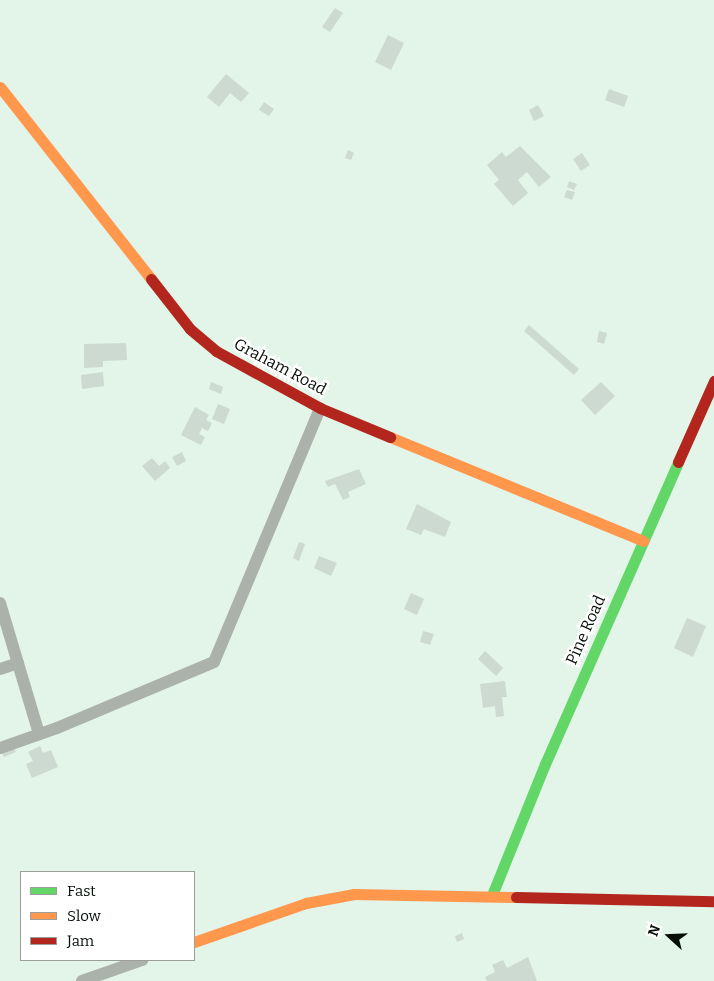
<!DOCTYPE html>
<html>
<head>
<meta charset="utf-8">
<style>
  body { margin:0 }
  #map { position:relative; width:714px; height:981px; overflow:hidden; background:#e3f4e8; font-family:Bitter,serif }
  div>[style] { position:absolute }
  [style*='--x'] { left:calc(var(--x)*1px); top:calc(var(--y)*1px); width:calc(var(--w)*1px); rotate:calc(var(--a)*1deg) }
  .building>* { inset:0; background:#cddad1 }
  .street>* { height:12px; margin:-6px; padding:0 6px; transform-origin:6px; border-radius:6px; background:#abb2ac }
  .fast>* { height:11px; margin:-5.5px; padding:0 5.5px; transform-origin:5.5px; border-radius:5.5px; background:#63d668 }
  .slow>* { height:11px; margin:-5.5px; padding:0 5.5px; transform-origin:5.5px; border-radius:5.5px; background:#ff974d }
  .jam>* { height:11px; margin:-5.5px; padding:0 5.5px; transform-origin:5.5px; border-radius:5.5px; background:#b3261e }
  span { translate:-50% -50%; white-space:nowrap; text-align:center; line-height:1.15; -webkit-text-stroke:4.5px #fff; paint-order:stroke }
  .street-label { font-size:16px; color:#050f08 }
  .legend { position:absolute; left:20px; top:871px; width:175px; height:90px; box-sizing:border-box; background:#fff; border:1px solid #9b9f9c; margin:0; padding:6px 9px; list-style:none; font-size:15px; color:#050f08 }
  .legend li { display:flex; align-items:center; gap:10px; height:25px }
  .legend b { width:25px; border:1px solid #9b9f9c }
  .north { position:absolute; left:644px; top:911px; width:50px; height:50px; -webkit-text-stroke:4px #fff; paint-order:stroke; rotate:290deg; font-size:14px; font-weight:700; line-height:20px; text-align:center; color:#050f08 }
  .north::after { content:''; display:block; margin:auto; width:18px; height:22px; background:#050f08; clip-path:polygon(50% 0,100% 100%,50% 72%,0 100%) }
</style>
</head>
<body>
<div id="map">
  <div class="building">
    <div style="clip-path:polygon(335px 8px,343px 13px,330px 32px,322px 27px)"></div>
    <div style="clip-path:polygon(388px 35px,404px 43px,391px 70px,375px 62px)"></div>
    <div style="clip-path:polygon(226px 74px,249px 93px,241px 102px,230px 93px,219px 107px,207px 97px)"></div>
    <div style="clip-path:polygon(609px 89px,628px 96px,624px 107px,605px 100px)"></div>
    <div style="clip-path:polygon(264px 102px,274px 109px,269px 116px,259px 110px)"></div>
    <div style="clip-path:polygon(538px 105px,544px 116px,534px 121px,529px 110px)"></div>
    <div style="clip-path:polygon(520px 146px,551px 177px,539px 187px,527px 172px,518px 180px,528px 193px,513px 206px,494px 184px,499px 180px,487px 165px,502px 152px,506px 157px)"></div>
    <div style="clip-path:polygon(348px 150px,354px 153px,351px 160px,345px 158px)"></div>
    <div style="clip-path:polygon(582px 153px,590px 165px,581px 171px,573px 159px)"></div>
    <div style="clip-path:polygon(569px 181px,577px 184px,574px 190px,567px 187px)"></div>
    <div style="clip-path:polygon(567px 190px,575px 192px,572px 200px,564px 197px)"></div>
    <div style="clip-path:polygon(529px 325px,579px 369px,574px 375px,524px 331px)"></div>
    <div style="clip-path:polygon(599px 331px,607px 333px,604px 344px,597px 342px)"></div>
    <div style="clip-path:polygon(126px 343px,127px 360px,103px 361px,103px 367px,84px 368px,84px 344px)"></div>
    <div style="clip-path:polygon(103px 372px,104px 386px,82px 389px,81px 375px)"></div>
    <div style="clip-path:polygon(211px 382px,223px 387px,221px 394px,209px 389px)"></div>
    <div style="clip-path:polygon(601px 382px,615px 396px,595px 415px,581px 400px)"></div>
    <div style="clip-path:polygon(218px 404px,230px 409px,224px 424px,212px 419px)"></div>
    <div style="clip-path:polygon(195px 407px,209px 415px,206px 420px,212px 423px,208px 431px,202px 428px,199px 434px,205px 437px,201px 445px,181px 435px)"></div>
    <div style="clip-path:polygon(182px 452px,186px 461px,177px 466px,172px 457px)"></div>
    <div style="clip-path:polygon(152px 458px,159px 466px,165px 461px,170px 468px,155px 481px,142px 466px)"></div>
    <div style="clip-path:polygon(359px 469px,366px 484px,348px 492px,350px 497px,343px 500px,335px 484px,328px 487px,325px 481px)"></div>
    <div style="clip-path:polygon(417px 504px,451px 522px,445px 537px,424px 529px,421px 535px,406px 529px)"></div>
    <div style="clip-path:polygon(299px 542px,305px 544px,299px 561px,293px 558px)"></div>
    <div style="clip-path:polygon(319px 556px,337px 563px,331px 576px,314px 568px)"></div>
    <div style="clip-path:polygon(411px 593px,424px 599px,417px 615px,404px 609px)"></div>
    <div style="clip-path:polygon(687px 618px,706px 626px,693px 657px,674px 648px)"></div>
    <div style="clip-path:polygon(423px 631px,434px 634px,430px 645px,420px 642px)"></div>
    <div style="clip-path:polygon(485px 651px,503px 668px,496px 676px,478px 659px)"></div>
    <div style="clip-path:polygon(505px 681px,507px 697px,502px 697px,504px 716px,496px 717px,495px 706px,483px 708px,480px 684px)"></div>
    <div style="clip-path:polygon(13px 745px,16px 752px,4px 757px,1px 751px)"></div>
    <div style="clip-path:polygon(40px 746px,43px 753px,51px 750px,58px 767px,32px 778px,26px 764px,33px 761px,28px 752px)"></div>
    <div style="clip-path:polygon(462px 933px,464px 939px,457px 942px,455px 936px)"></div>
    <div style="clip-path:polygon(528px 957px,537px 981px,487px 981px,485px 977px,495px 972px,492px 965px,503px 960px,507px 968px)"></div>
  </div>
  <div class="street">
    <div style="--x:0;--y:603;--w:137;--a:73.4"></div>
    <div style="--x:0;--y:669;--w:19;--a:-18"></div>
    <div style="--x:0;--y:748;--w:60;--a:-19.3"></div>
    <div style="--x:57;--y:728;--w:170;--a:-22.8"></div>
    <div style="--x:214;--y:662;--w:275;--a:-67.3"></div>
    <div style="--x:82;--y:981;--w:64;--a:-19.3"></div>
  </div>
  <div class="fast">
    <div style="--x:492;--y:895;--w:141;--a:-68"></div>
    <div style="--x:545;--y:764;--w:330;--a:-66.2"></div>
  </div>
  <div class="slow">
    <div style="--x:0;--y:87;--w:244;--a:51.8"></div>
    <div style="--x:390;--y:437;--w:274;--a:22.3"></div>
    <div style="--x:194;--y:942;--w:119;--a:-19.2"></div>
    <div style="--x:306;--y:903;--w:49;--a:-10.6"></div>
    <div style="--x:354;--y:894;--w:162;--a:1.1"></div>
  </div>
  <div class="jam">
    <div style="--x:151;--y:279;--w:63;--a:52"></div>
    <div style="--x:190;--y:329;--w:34;--a:40"></div>
    <div style="--x:216;--y:351;--w:119;--a:28.7"></div>
    <div style="--x:320;--y:408;--w:76;--a:22.5"></div>
    <div style="--x:678;--y:462;--w:89;--a:-66"></div>
    <div style="--x:516;--y:897;--w:198;--a:1.2"></div>
  </div>
  <div class="street-label">
    <span style="left:280px;top:367px;rotate:28deg">Graham Road</span>
    <span style="left:586px;top:630px;rotate:-66deg">Pine Road</span>
  </div>
  <ul class="legend">
  <li><b style="height:6px;background:#63d668"></b>Fast</li>
  <li><b style="height:6px;background:#ff974d"></b>Slow</li>
  <li><b style="height:6px;background:#b3261e"></b>Jam</li>
  </ul>
  <div class="north">N</div>
</div>
</body>
</html>
